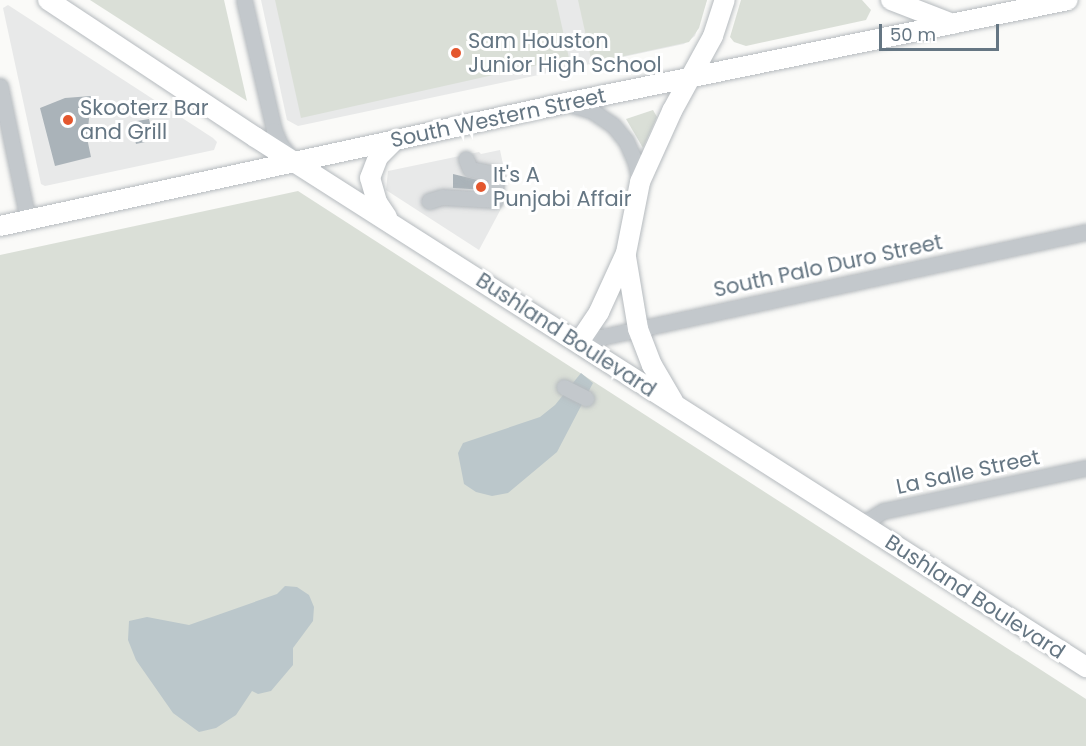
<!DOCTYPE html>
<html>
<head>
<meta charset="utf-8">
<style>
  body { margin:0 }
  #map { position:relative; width:1086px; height:746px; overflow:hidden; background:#fafaf8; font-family:Poppins,sans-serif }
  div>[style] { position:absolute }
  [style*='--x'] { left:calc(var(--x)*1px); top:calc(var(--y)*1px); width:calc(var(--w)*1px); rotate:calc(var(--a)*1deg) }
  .built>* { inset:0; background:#e8e9e9 }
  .green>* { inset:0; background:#dadfd7 }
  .water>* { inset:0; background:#bbc7cb }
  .building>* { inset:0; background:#aab3b9 }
  .roads { filter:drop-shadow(0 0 2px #b5babe) drop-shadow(0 0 2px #b5babe) }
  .minor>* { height:15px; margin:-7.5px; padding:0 7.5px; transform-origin:7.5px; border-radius:7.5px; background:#c3c8cc }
  .major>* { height:20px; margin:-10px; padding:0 10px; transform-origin:10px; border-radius:10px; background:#fff }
  .dots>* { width:16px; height:16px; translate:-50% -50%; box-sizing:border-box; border:3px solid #fff; border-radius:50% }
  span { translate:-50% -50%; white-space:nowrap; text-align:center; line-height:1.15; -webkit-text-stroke:6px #fff; paint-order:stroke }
  .poi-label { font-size:21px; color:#657683 }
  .left { translate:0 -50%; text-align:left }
  .street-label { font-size:21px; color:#657683 }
  .scale { position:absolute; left:879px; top:24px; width:120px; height:27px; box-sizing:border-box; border:3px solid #657683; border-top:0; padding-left:8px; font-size:18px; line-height:21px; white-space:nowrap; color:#657683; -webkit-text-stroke:4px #fff; paint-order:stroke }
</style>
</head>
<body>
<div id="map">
  <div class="built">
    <div style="clip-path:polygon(261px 0,707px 0,695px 36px,684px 44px,298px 126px,287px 120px)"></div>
    <div style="clip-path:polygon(8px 5px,213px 138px,217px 142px,214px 150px,45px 186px,41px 184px,3px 8px)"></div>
    <div style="clip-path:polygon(500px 150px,506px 178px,503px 205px,479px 250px,386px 190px,388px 171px,479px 152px,481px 154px)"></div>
  </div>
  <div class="green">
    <div style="clip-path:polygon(90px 0,224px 0,247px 101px)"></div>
    <div style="clip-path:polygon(275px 0,556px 0,569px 58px,301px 118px)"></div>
    <div style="clip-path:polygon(578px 0,707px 0,699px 28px,689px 42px,592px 63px)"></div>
    <div style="clip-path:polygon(741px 0,862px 0,871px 10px,866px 20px,746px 46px,734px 42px,730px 37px)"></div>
    <div style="clip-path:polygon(653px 110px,657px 117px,643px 148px,626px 119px)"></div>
    <div style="clip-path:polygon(298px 191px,1086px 699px,1086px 746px,0 746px,0 255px)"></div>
  </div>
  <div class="water">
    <div style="clip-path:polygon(581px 373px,593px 383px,557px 452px,508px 493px,492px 496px,476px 492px,464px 484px,458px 453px,463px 443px,540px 417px,555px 405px)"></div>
    <div style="clip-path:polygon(285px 586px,297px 587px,309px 595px,314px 607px,313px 621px,293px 648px,293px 665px,271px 691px,258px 694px,252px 691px,236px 715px,216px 728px,199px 732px,173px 713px,136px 660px,128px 640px,129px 621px,147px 617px,189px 625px,277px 594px)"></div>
  </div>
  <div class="building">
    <div style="clip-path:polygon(91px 96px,95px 108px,90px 109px,87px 138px,91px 157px,55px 166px,40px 108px,65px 98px)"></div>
    <div style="clip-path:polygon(149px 119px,154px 140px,136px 144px,131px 122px)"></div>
    <div style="clip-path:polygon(453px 174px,486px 182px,486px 190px,453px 188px)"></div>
  </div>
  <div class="roads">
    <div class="minor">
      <div style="--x:244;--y:0;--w:133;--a:77"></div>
      <div style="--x:274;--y:130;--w:15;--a:67"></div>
      <div style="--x:280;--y:144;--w:14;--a:51"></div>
      <div style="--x:0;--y:86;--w:137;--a:78.2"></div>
      <div style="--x:566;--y:103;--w:27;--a:17"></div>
      <div style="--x:592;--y:111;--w:25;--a:34"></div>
      <div style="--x:613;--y:125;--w:21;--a:51"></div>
      <div style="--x:626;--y:141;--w:22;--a:66"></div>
      <div style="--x:635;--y:161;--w:22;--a:77"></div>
      <div style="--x:429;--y:201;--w:14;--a:-17"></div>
      <div style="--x:442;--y:197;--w:53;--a:3.2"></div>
      <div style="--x:495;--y:200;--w:26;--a:-88"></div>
      <div style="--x:496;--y:174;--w:26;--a:-169"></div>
      <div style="--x:470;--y:169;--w:11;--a:-112"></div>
      <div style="--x:579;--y:342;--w:519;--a:-12.24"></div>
      <div style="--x:564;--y:387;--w:25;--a:27"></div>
      <div style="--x:862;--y:524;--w:25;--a:-32"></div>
      <div style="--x:883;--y:511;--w:208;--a:-12"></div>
    </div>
    <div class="major">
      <div style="--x:48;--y:0;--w:248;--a:33.5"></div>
      <div style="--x:255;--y:137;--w:986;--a:32.53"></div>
      <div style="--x:891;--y:0;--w:66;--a:21.2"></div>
      <div style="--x:387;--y:217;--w:18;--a:-124"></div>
      <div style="--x:377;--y:202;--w:25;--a:-106"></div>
      <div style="--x:370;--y:178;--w:22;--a:-69"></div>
      <div style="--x:378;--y:157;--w:24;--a:-45"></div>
      <div style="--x:0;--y:226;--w:579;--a:-12.26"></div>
      <div style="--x:566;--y:103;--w:512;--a:-11.59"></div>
      <div style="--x:626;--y:257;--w:73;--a:80.5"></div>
      <div style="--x:638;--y:329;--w:39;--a:69"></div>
      <div style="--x:652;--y:365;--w:42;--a:59.7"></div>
      <div style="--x:579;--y:342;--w:36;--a:-56"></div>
      <div style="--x:599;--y:312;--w:65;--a:-65.4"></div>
      <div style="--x:626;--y:253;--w:72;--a:-78.8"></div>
      <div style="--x:640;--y:182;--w:78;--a:-65.7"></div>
      <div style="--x:672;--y:111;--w:85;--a:-61.3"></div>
      <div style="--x:713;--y:36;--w:38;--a:-72"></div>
    </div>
  </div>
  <div class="dots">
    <div style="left:456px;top:53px;background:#e4572e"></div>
    <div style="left:68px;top:120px;background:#e4572e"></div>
    <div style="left:481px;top:187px;background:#e4572e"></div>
  </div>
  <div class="poi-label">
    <span class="left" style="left:468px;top:53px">Sam Houston<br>Junior High School</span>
    <span class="left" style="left:80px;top:120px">Skooterz Bar<br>and Grill</span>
    <span class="left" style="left:493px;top:187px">It's A<br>Punjabi Affair</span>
  </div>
  <div class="street-label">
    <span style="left:498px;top:118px;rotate:-12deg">South Western Street</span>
    <span style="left:828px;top:266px;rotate:-12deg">South Palo Duro Street</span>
    <span style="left:566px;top:335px;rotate:33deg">Bushland Boulevard</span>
    <span style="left:968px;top:472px;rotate:-12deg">La Salle Street</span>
    <span style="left:975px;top:597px;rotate:33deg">Bushland Boulevard</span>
  </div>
  <div class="scale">50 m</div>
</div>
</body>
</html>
